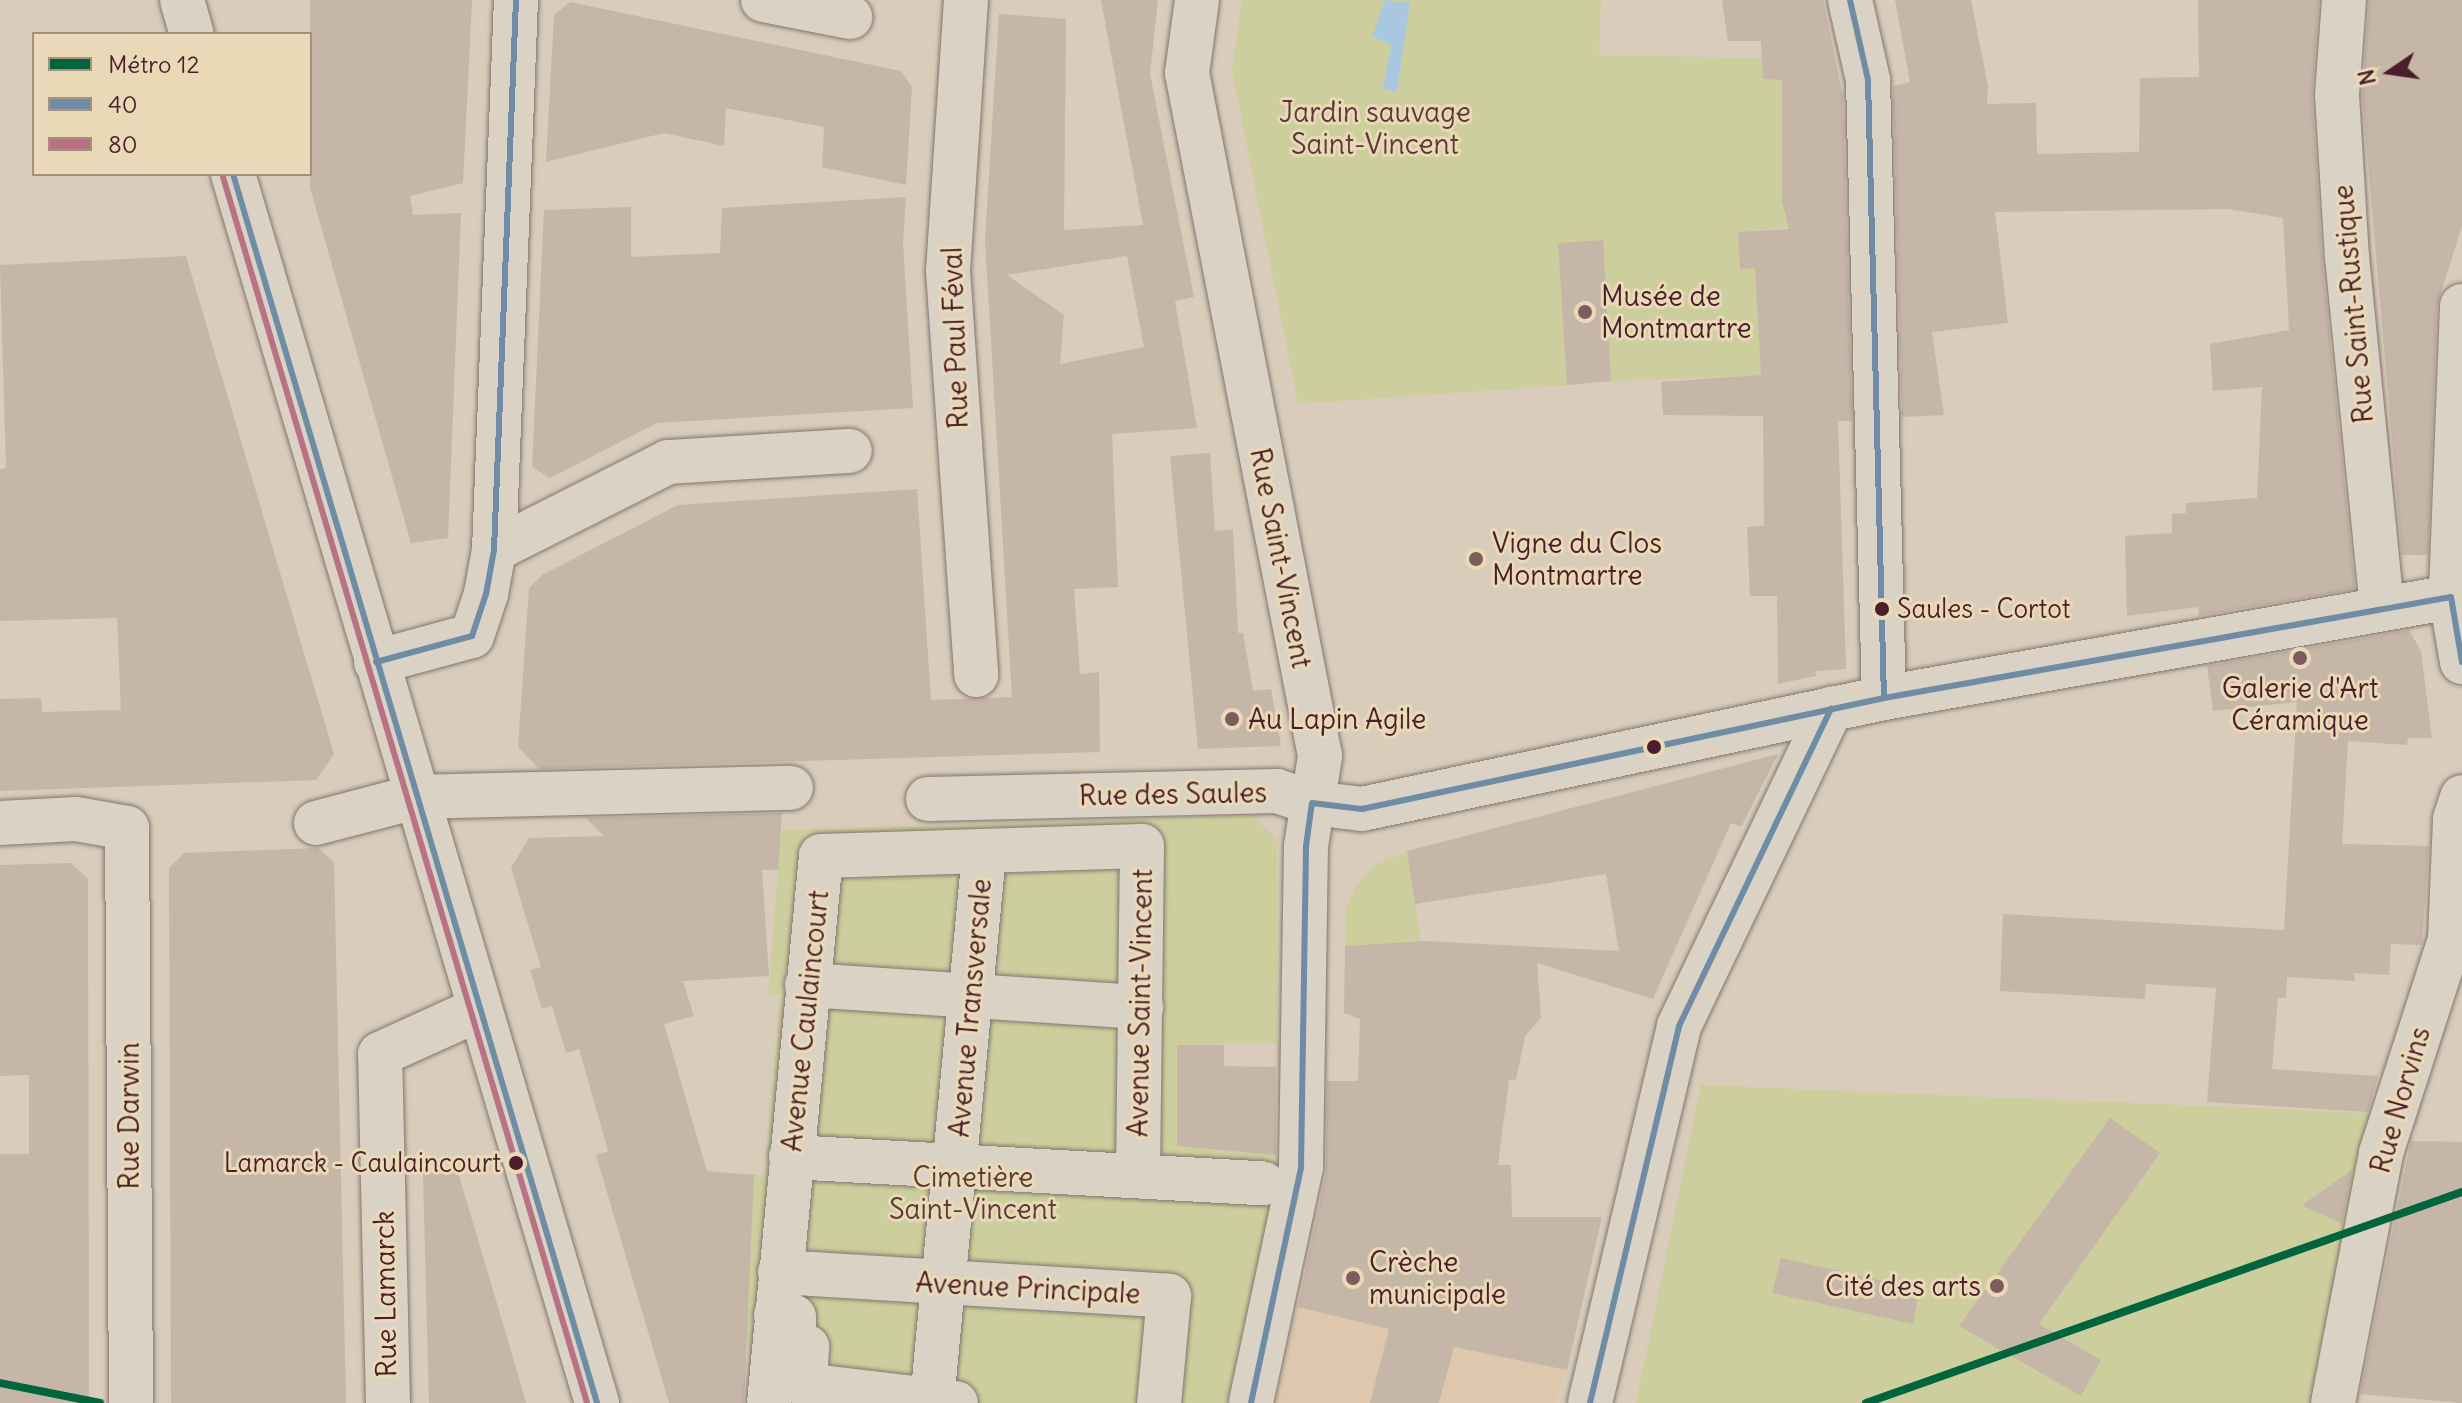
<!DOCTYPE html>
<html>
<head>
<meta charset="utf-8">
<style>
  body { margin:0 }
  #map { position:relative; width:2462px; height:1403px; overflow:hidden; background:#d9ccba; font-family:Delius,sans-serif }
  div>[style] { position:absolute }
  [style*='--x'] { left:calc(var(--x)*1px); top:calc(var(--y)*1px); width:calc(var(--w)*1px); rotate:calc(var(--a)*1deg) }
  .built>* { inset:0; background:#dec8ad }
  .green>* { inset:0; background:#cccf9d }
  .water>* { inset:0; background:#a9c8e0 }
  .building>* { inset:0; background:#c5b6a8 }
  .roads { filter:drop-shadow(0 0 2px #83756f) drop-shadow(0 0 2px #83756f) }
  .minor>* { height:44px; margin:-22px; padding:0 22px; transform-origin:22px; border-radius:22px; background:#d9d2c5 }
  .bus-1>* { height:6px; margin:-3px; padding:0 3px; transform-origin:3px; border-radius:3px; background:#6e8da5 }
  .bus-2>* { height:6px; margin:-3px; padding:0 3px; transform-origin:3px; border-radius:3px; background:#b97283 }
  .metro-1>* { height:8px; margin:-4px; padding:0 4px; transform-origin:4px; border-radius:4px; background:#00643c }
  .dots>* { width:22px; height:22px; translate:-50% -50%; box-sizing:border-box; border:4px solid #ead9b6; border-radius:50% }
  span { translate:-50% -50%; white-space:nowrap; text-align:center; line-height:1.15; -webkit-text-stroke:6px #ead9b6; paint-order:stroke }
  .bus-label { font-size:26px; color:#4a1f2b }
  .left { translate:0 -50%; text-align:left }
  .right { translate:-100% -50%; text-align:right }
  .park-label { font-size:28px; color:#5c3a39 }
  .poi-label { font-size:28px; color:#4a1f2b }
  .street-label { font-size:28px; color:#4a1f2b }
  .legend { position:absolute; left:32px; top:32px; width:280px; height:144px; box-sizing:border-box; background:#ead9b6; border:2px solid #aa8f7e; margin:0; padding:10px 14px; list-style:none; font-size:24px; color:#4a1f2b }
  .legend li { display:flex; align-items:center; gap:16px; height:40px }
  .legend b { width:40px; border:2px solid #aa8f7e }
  .north { position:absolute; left:2350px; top:32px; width:80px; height:80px; -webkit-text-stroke:6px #ead9b6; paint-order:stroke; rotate:257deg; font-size:22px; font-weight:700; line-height:32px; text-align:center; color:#4a1f2b }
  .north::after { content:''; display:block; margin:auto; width:28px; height:36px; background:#4a1f2b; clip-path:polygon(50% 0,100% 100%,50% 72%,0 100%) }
</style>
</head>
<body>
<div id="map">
  <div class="built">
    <div style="clip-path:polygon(1318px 1221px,1566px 1370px,1554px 1403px,1276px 1403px)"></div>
  </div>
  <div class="green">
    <div style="clip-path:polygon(1242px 0,1601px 0,1599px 55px,1762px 58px,1763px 79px,1806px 80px,1790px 227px,1739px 232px,1740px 268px,1760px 268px,1761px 376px,1611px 381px,1602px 240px,1558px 244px,1567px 385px,1298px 404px,1232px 71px)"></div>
    <div style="clip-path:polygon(1252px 815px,1277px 839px,1277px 1043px,1177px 1045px,1177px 1146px,1275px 1155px,1276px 1196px,1227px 1403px,796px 1403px,800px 1352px,745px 1345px,717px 1226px,722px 1172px,764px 1176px,781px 993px,768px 996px,781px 830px)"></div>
    <div style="clip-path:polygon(1408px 851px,1421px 945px,1345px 946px,1345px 912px,1355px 888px,1375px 865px)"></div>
    <div style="clip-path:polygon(1701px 1085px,2370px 1113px,2311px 1403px,1636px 1403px)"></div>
  </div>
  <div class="water">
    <div style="clip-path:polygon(1385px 0,1410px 3px,1397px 92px,1383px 89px,1391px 45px,1372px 36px)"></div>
  </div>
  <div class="building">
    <div style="clip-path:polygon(310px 0,472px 0,463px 183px,410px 196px,413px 215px,461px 213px,448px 538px,411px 543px,310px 188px)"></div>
    <div style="clip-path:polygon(evenodd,1101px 0,1158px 0,1150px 74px,1194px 297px,1175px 301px,1197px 428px,1112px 434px,1118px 587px,1074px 589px,1080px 674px,1099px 672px,1100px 752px,539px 769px,518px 747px,529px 588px,542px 575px,678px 505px,917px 489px,931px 700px,1012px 697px,985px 240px,999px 14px,1066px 19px,1064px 230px,1143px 225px,1101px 0,1127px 256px,1144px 347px,1060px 364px,1064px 315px,1007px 275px,1127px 256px)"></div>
    <div style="clip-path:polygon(1722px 0,1823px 0,1843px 97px,1852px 421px,1838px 421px,1846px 669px,1815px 671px,1816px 676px,1778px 684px,1777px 596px,1750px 596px,1747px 527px,1764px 526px,1763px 416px,1663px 415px,1661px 382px,1761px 375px,1755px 268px,1740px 269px,1738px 232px,1789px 229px,1782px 201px,1782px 80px,1763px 79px,1761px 41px,1728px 41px)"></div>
    <div style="clip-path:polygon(1895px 0,1971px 0,1988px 86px,1987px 104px,2036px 103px,2037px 154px,2139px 152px,2140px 78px,2199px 77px,2198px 0,2319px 0,2312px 97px,2322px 259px,2355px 589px,2199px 616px,2198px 607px,2127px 616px,2125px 536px,2172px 533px,2172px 514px,2186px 513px,2186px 503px,2257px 498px,2262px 387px,2213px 391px,2210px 344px,2289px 330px,2283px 218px,2228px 209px,1995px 212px,2008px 323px,1932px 332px,1944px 415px,1902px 417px,1893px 86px,1910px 82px)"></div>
    <div style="clip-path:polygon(2369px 0,2462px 0,2462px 226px,2437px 305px,2428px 555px,2402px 555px,2362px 95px)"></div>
    <div style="clip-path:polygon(570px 2px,901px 71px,912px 87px,906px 185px,822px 167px,824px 127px,726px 108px,724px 146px,664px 133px,546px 162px,554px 15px)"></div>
    <div style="clip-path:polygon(906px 197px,903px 242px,913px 408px,657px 423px,550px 478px,532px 467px,544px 210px,631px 207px,631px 257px,720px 253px,722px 208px)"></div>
    <div style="clip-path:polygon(1603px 240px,1611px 381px,1567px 385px,1558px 243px)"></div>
    <div style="clip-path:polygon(186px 256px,334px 754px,316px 780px,0 791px,0 699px,41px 698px,42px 712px,121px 710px,117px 618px,0 621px,0 469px,6px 468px,0 265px)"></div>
    <div style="clip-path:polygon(1210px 453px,1215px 531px,1233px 529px,1238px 633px,1243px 633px,1253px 691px,1271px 689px,1281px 746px,1198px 749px,1170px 456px)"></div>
    <div style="clip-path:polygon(2409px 630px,2421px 651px,2432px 738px,2408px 738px,2407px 745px,2348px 741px,2342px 844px,2429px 846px,2422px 945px,2391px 944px,2389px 975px,2354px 973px,2355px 981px,2287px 977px,2286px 998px,2278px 998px,2272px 1069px,2378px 1076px,2368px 1112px,2207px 1102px,2216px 988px,2146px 984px,2145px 999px,2000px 991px,2003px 914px,2284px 930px,2297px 702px,2213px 711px,2207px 666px)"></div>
    <div style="clip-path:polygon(1778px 754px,1741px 827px,1731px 823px,1653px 999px,1537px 963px,1541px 1018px,1525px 1036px,1516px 1080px,1509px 1080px,1498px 1165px,1511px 1165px,1512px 1217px,1602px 1217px,1567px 1370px,1454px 1347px,1439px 1403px,1370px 1403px,1389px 1329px,1298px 1307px,1326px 1172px,1327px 1081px,1358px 1081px,1360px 1019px,1344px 1013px,1345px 946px,1424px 941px,1619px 951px,1606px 874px,1415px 904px,1407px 851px)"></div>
    <div style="clip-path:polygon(782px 813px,778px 870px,762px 870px,769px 976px,683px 981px,694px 1016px,664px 1024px,707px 1171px,754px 1175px,744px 1403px,669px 1403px,596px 1155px,608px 1151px,579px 1049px,566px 1053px,552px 1006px,542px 1009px,530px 970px,541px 967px,511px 868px,529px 838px,604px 836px,586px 818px)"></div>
    <div style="clip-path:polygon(318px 848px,334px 862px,346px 1403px,171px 1403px,169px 868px,184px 853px)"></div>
    <div style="clip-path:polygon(71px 863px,88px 879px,89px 1403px,0 1403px,0 1154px,29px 1154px,29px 1075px,0 1076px,0 865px)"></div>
    <div style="clip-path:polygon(1177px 1045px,1224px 1045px,1224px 1066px,1276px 1067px,1276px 1155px,1177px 1146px)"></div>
    <div style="clip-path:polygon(2110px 1118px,2160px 1153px,2039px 1324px,2101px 1360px,2081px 1396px,1959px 1326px)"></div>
    <div style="clip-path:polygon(2411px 1141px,2462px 1142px,2462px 1403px,2360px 1394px)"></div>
    <div style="clip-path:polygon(457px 1169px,512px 1354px,526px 1403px,429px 1403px,423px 1174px)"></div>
    <div style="clip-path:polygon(2352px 1170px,2342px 1224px,2302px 1205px)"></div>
    <div style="clip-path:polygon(1781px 1258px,1920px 1289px,1913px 1324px,1772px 1293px)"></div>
  </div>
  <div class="roads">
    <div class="minor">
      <div style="--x:182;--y:0;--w:35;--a:74"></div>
      <div style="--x:763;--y:0;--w:89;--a:11.1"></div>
      <div style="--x:966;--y:0;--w:272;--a:93.8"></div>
      <div style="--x:948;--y:271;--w:405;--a:86"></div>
      <div style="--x:1197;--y:0;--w:74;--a:97.8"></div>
      <div style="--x:1187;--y:73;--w:696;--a:78.98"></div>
      <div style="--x:1320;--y:756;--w:91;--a:98.8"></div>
      <div style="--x:1306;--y:846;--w:321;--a:90.9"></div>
      <div style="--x:1301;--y:1167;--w:241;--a:102"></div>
      <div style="--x:1850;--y:0;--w:82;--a:77.3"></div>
      <div style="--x:1868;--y:80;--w:618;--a:88.52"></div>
      <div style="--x:2344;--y:0;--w:95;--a:94.2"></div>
      <div style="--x:2337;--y:95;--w:162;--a:86.5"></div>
      <div style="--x:2347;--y:257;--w:353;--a:84.3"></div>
      <div style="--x:233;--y:174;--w:1282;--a:73.5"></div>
      <div style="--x:2462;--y:306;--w:291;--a:92.2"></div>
      <div style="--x:2451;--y:597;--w:66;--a:80.4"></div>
      <div style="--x:494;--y:550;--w:195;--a:-26.8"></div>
      <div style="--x:668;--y:462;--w:182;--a:-3.5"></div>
      <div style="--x:376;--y:662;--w:99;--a:-15.2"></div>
      <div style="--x:472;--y:636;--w:44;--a:-71.6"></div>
      <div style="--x:486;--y:594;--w:45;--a:-79.7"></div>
      <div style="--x:494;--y:550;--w:550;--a:-87.71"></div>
      <div style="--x:928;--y:799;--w:349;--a:-1.3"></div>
      <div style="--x:1277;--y:791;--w:37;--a:19"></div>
      <div style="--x:1312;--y:803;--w:50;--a:6.8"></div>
      <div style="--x:1362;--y:809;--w:534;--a:-12"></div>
      <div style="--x:1884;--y:698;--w:576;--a:-10.1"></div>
      <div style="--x:0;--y:823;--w:76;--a:-3"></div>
      <div style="--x:76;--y:819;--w:52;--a:10"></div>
      <div style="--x:127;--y:828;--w:575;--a:89.6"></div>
      <div style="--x:316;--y:823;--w:102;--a:-14.7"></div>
      <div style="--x:415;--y:797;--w:376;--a:-1.4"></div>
      <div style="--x:807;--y:985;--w:335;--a:3.8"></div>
      <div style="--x:791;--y:1157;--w:473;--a:3.2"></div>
      <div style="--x:780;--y:1272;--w:390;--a:3.5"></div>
      <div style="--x:1169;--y:1296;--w:107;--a:95.3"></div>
      <div style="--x:776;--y:1315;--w:18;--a:6"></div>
      <div style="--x:794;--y:1317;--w:26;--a:90"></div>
      <div style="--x:794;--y:1343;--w:14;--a:17"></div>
      <div style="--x:807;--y:1347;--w:38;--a:93"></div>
      <div style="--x:805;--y:1385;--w:152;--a:6.8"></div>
      <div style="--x:932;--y:1401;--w:549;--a:-84.57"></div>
      <div style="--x:388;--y:1403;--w:349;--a:-91.3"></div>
      <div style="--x:380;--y:1054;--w:109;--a:-24.4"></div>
      <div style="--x:769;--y:1403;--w:549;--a:-84.57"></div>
      <div style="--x:821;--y:856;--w:321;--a:-1.8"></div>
      <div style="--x:1142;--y:846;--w:328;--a:90.7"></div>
      <div style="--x:1590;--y:1403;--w:387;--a:-76.7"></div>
      <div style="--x:1679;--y:1026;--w:352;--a:-64.4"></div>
      <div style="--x:2333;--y:1403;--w:255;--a:-79.1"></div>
      <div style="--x:2381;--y:1153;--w:225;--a:-72.1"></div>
      <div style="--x:2450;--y:939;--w:120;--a:-87.6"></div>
      <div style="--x:2455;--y:819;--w:23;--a:-72"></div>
    </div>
  </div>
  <div class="bus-1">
    <div style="--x:1850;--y:0;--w:82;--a:77.3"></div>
    <div style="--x:1868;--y:80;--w:618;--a:88.52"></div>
    <div style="--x:233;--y:174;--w:1282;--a:73.5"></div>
    <div style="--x:376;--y:662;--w:99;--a:-15.2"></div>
    <div style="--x:472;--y:636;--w:44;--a:-71.6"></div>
    <div style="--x:486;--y:594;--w:45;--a:-79.7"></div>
    <div style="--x:494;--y:550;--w:550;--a:-87.71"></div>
    <div style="--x:1251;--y:1403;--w:241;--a:-78"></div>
    <div style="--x:1301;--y:1167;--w:321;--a:-89.1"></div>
    <div style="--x:1306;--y:846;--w:43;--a:-82.1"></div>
    <div style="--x:1312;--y:803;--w:50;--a:6.8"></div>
    <div style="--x:1362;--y:809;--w:534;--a:-12"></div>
    <div style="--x:1884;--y:698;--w:576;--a:-10.1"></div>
    <div style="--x:2451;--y:597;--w:66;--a:80.4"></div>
    <div style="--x:1590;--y:1403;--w:387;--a:-76.7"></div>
    <div style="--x:1679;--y:1026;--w:352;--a:-64.4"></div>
  </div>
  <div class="bus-2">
    <div style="--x:223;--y:177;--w:1279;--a:73.46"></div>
  </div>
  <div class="metro-1">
    <div style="--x:0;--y:1383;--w:102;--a:11.3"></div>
    <div style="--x:1866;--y:1403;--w:632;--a:-19.5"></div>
  </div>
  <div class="dots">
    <div style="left:1585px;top:312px;background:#7c5c5d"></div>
    <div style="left:1476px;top:559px;background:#7c5c5d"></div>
    <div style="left:1882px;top:609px;background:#4a1f2b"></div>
    <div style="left:2300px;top:658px;background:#7c5c5d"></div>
    <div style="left:1232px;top:719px;background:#7c5c5d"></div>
    <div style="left:1654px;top:747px;background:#4a1f2b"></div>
    <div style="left:516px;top:1163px;background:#4a1f2b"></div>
    <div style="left:1353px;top:1278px;background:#7c5c5d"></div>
    <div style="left:1997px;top:1286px;background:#7c5c5d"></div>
  </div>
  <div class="bus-label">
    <span class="left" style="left:1897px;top:609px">Saules - Cortot</span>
    <span class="right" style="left:501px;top:1163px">Lamarck - Caulaincourt</span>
  </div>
  <div class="park-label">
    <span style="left:1375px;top:128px">Jardin sauvage<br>Saint-Vincent</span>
    <span style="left:973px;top:1193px">Cimetière<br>Saint-Vincent</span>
  </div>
  <div class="poi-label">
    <span class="left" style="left:1601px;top:312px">Musée de<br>Montmartre</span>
    <span class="left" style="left:1492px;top:559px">Vigne du Clos<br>Montmartre</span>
    <span style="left:2300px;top:704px">Galerie d'Art<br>Céramique</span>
    <span class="left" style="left:1248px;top:719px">Au Lapin Agile</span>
    <span class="left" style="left:1369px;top:1278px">Crèche<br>municipale</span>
    <span class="right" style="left:1981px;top:1286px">Cité des arts</span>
  </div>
  <div class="street-label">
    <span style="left:2353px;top:304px;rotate:-95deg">Rue Saint-Rustique</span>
    <span style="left:955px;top:338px;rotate:-92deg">Rue Paul Féval</span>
    <span style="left:1281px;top:558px;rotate:79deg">Rue Saint-Vincent</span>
    <span style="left:1173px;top:794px;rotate:-1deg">Rue des Saules</span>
    <span style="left:1140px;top:1003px;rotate:-89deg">Avenue Saint-Vincent</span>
    <span style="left:970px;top:1008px;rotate:-85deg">Avenue Transversale</span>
    <span style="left:805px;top:1021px;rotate:-84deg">Avenue Caulaincourt</span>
    <span style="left:2400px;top:1100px;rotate:-74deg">Rue Norvins</span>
    <span style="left:129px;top:1116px;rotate:-90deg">Rue Darwin</span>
    <span style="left:1028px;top:1288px;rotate:3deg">Avenue Principale</span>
    <span style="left:385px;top:1294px;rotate:-91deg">Rue Lamarck</span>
  </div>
  <ul class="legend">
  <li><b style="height:10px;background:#00643c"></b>Métro 12</li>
  <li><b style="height:10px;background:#6e8da5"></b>40</li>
  <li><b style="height:10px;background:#b97283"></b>80</li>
  </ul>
  <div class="north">N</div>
</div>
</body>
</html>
